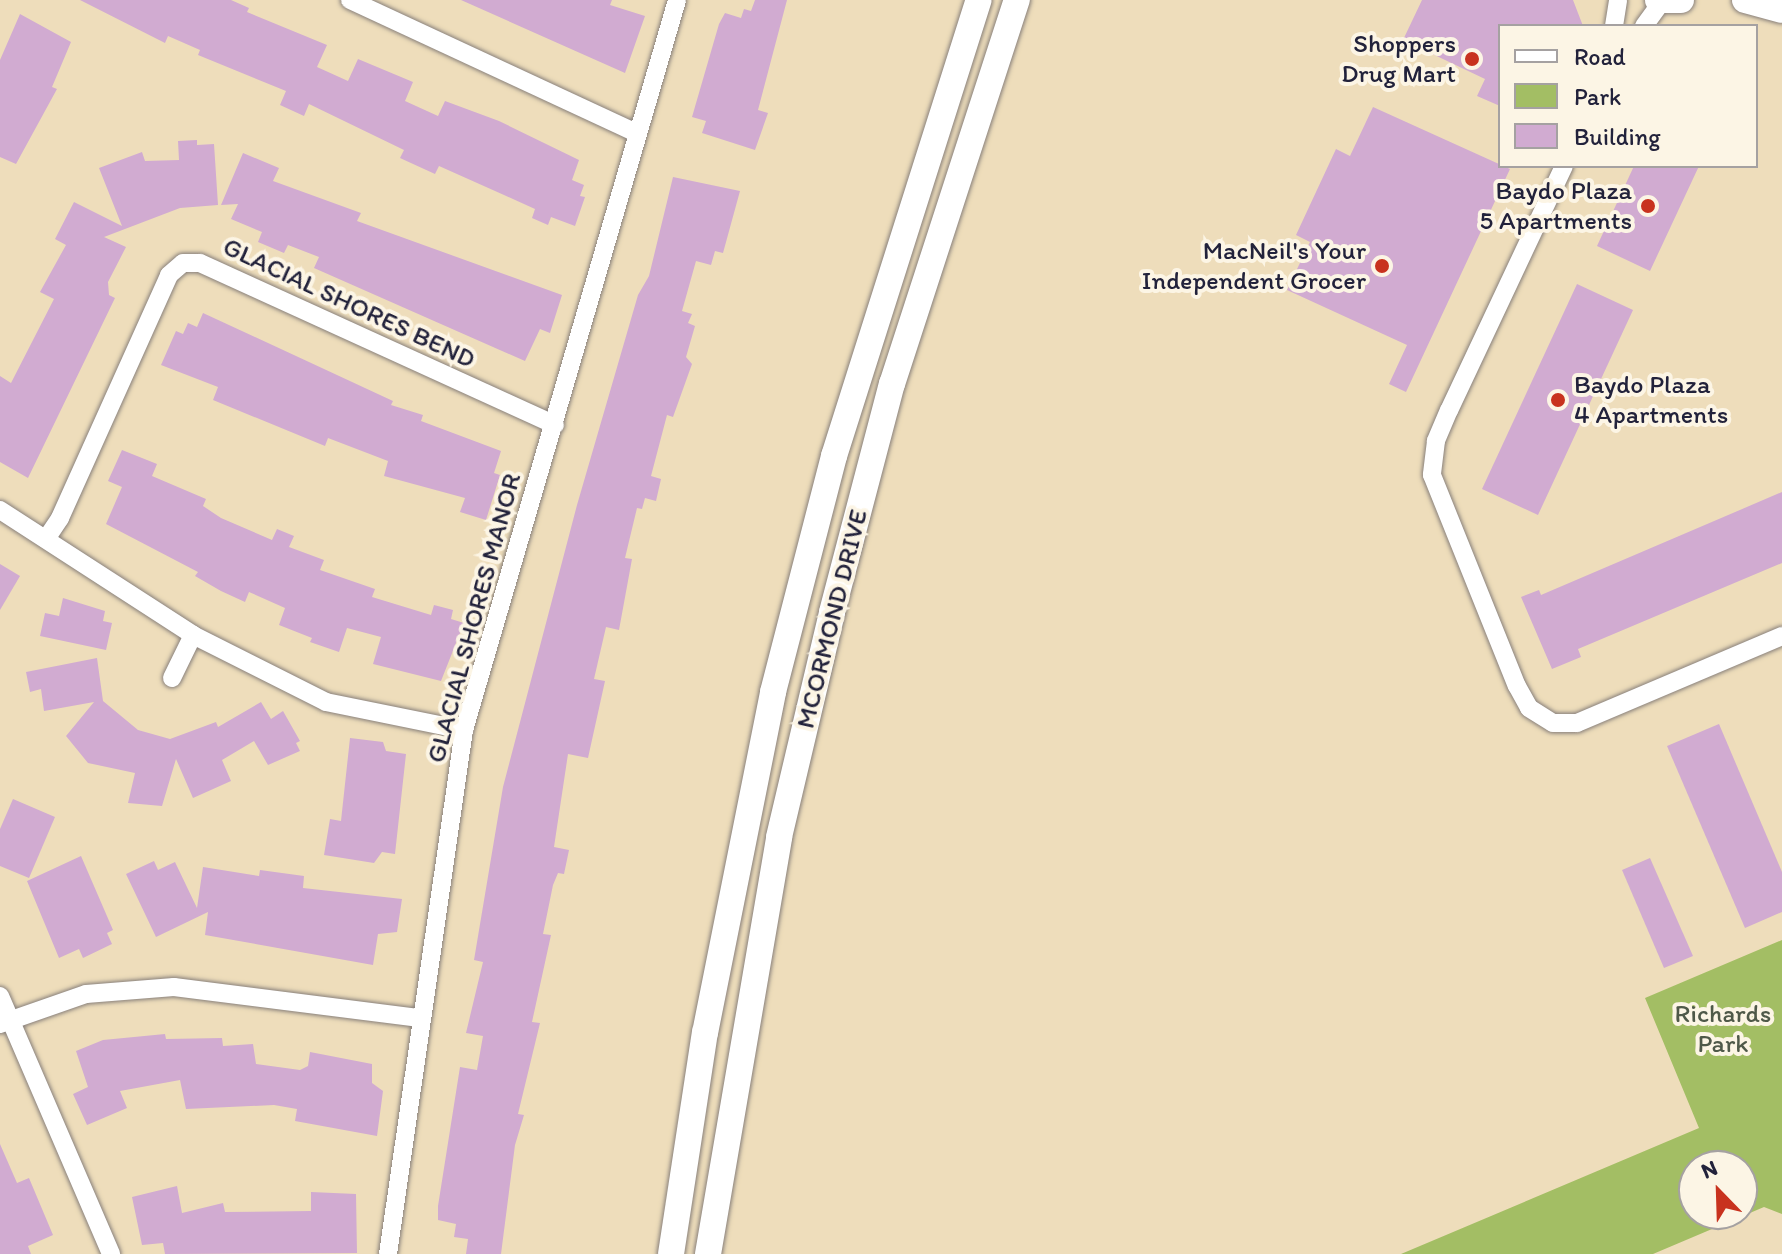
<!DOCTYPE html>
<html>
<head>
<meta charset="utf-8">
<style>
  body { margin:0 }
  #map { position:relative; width:1782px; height:1254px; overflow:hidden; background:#edb; font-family:Itim,sans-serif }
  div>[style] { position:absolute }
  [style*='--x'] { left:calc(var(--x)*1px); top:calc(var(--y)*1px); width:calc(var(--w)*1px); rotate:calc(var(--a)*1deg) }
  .green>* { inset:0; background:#a3be64 }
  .building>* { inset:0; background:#d1abd1 }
  .roads { filter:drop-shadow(0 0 2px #88807b) drop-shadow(0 0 2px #88807b) }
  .street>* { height:18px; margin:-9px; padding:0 9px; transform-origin:9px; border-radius:9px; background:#fff }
  .secondary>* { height:26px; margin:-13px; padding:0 13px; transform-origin:13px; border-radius:13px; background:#fff }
  .dots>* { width:22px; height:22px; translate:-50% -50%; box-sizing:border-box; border:4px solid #fcf5e5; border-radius:50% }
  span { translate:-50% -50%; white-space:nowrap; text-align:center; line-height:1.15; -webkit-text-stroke:8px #fcf5e5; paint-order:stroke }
  .poi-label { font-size:26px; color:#22223b }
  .right { translate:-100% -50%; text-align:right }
  .left { translate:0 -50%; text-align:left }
  .street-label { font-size:26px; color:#22223b }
  .park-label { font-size:26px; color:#4f5949 }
  .legend { position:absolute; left:1498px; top:24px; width:260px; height:144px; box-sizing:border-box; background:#fcf5e5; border:2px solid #a5a1a1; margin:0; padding:10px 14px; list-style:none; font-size:24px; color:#22223b }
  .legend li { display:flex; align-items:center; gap:16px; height:40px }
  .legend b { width:40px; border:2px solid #a5a1a1 }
  .north { position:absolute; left:1678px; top:1150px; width:80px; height:80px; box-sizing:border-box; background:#fcf5e5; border:2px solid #a5a1a1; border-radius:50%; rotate:337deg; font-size:22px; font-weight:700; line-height:32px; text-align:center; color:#22223b }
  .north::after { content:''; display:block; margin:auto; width:28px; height:36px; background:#c8321e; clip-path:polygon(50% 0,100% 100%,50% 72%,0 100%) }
</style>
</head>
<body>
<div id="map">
  <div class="green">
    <div style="clip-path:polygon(evenodd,1782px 940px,1782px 1214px,1764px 1207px,1653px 1254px,1401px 1254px,1699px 1128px,1645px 998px,1782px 940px,1694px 1166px,1742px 1166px,1742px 1214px,1694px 1214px,1694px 1166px)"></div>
  </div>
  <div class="building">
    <div style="clip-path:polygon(80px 0,231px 0,249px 8px,247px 12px,327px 45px,317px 67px,348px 81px,358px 59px,413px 82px,405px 101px,438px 116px,445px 101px,499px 121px,579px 160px,572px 180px,584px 185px,580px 196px,585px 197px,575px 226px,551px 217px,548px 225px,532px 218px,535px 209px,504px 195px,439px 166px,435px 174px,400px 158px,404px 150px,309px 104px,304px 116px,280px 105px,286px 91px,198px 55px,200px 50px,168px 36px,165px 43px)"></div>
    <div style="clip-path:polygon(461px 0,612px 0,610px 5px,645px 16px,625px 73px)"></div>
    <div style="clip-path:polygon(755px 0,787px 0,758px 110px,768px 113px,755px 150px,702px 133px,706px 121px,692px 117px,719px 24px,725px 13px,741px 18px,744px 9px,751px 11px)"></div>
    <div style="clip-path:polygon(1422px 0,1573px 0,1583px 26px,1500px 26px,1500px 106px,1477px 96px,1485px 79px,1403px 40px)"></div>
    <div style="clip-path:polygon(20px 14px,71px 42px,52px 87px,57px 89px,16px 164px,0 157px,0 60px)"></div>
    <div style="clip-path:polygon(1373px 107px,1510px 169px,1406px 392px,1389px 384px,1407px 345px,1287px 290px,1310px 242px,1296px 235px,1336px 149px,1350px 156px)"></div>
    <div style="clip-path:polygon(197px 140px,197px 145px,214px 144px,218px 205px,180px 208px,104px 237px,126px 247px,108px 282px,109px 295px,115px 298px,28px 478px,0 462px,0 376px,11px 383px,54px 299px,40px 292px,66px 245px,55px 239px,74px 202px,122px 226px,99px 168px,142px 152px,145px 161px,179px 160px,178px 141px)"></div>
    <div style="clip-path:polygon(243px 153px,279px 168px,273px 181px,361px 213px,357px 221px,562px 295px,550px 333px,540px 329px,525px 361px,314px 268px,319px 257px,288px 245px,284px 253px,258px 242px,262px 232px,231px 219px,238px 204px,221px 205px)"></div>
    <div style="clip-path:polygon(1634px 166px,1699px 166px,1650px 271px,1597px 246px)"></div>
    <div style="clip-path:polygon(673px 177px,740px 191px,723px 253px,715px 251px,711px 265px,696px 261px,682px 311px,692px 314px,688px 323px,695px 326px,686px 357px,692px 364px,673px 417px,667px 415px,651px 476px,661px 479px,656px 501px,645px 498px,642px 509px,637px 508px,625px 558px,632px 559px,619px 630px,606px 627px,594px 679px,605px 681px,588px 758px,568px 754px,554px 847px,569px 850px,564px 874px,558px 873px,553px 885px,543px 934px,551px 935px,532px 1022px,540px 1023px,518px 1114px,524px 1115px,515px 1145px,501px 1254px,466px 1254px,468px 1239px,454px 1237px,456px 1224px,438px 1220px,438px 1206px,460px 1067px,477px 1070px,483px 1036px,466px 1033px,483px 962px,474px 960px,503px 787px,577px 505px,638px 295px,649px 276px)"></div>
    <div style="clip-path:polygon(1577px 284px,1633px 310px,1538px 515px,1482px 489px)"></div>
    <div style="clip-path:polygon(203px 313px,393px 401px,391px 405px,423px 415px,421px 421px,501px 451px,494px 473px,500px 475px,486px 520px,460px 512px,465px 498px,384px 476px,388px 461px,328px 438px,325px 446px,213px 400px,218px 387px,161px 365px,176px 331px,183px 334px,188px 323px,197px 327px)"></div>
    <div style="clip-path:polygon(122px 450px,157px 464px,152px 476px,206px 499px,203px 506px,221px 518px,272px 540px,277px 529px,294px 536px,289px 547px,324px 560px,320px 570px,375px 589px,372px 597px,431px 615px,434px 605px,453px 610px,451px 619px,464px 623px,441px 681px,373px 664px,381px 637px,347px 628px,339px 652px,310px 642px,312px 638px,279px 625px,285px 608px,249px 592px,245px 602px,221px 591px,195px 576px,198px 572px,106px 524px,122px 487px,108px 481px)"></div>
    <div style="clip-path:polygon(1782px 492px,1782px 563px,1578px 649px,1581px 657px,1552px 669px,1521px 597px,1539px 590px,1541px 595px)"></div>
    <div style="clip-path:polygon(0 564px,20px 576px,0 610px)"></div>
    <div style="clip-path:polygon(63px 598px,105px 611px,103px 621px,112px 623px,106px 650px,40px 636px,45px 613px,59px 616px)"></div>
    <div style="clip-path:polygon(97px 658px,103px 701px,138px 730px,170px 739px,216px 722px,218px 727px,261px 702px,271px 719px,283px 711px,300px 741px,296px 743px,300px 751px,268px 765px,254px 741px,222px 760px,231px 781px,193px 798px,176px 759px,162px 806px,128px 803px,135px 773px,88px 763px,66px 736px,94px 702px,44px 711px,41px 689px,30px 692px,26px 672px)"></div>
    <div style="clip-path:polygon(1719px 724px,1782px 872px,1782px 912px,1745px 928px,1667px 746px)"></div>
    <div style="clip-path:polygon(350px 738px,383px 742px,386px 751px,406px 754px,395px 854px,382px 852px,374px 863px,324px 855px,330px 819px,341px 821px)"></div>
    <div style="clip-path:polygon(13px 799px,55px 817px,29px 878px,0 866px,0 829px)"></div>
    <div style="clip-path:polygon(81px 856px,113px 930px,107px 933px,112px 944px,83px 958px,79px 949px,59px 958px,27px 881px)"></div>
    <div style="clip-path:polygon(1650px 858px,1693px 956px,1664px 968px,1622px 870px)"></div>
    <div style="clip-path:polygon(154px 861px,158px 870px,175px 862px,197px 908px,203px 867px,259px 876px,260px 870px,304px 876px,303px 888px,402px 899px,397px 932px,378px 934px,373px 965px,205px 935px,208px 912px,156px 937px,126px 874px)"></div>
    <div style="clip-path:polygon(165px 1034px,166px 1039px,222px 1038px,223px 1046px,253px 1044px,256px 1064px,300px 1070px,308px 1066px,310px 1052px,372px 1064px,372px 1083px,383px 1091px,377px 1136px,295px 1121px,297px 1109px,274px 1105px,186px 1109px,180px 1080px,120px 1091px,127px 1108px,87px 1125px,73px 1094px,88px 1087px,76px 1051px,103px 1040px)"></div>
    <div style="clip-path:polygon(0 1144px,17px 1183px,29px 1178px,53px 1235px,28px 1246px,31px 1254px,0 1254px)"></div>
    <div style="clip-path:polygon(177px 1186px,182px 1213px,223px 1203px,225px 1212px,311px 1211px,311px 1192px,356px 1194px,357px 1253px,165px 1254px,163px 1243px,142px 1245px,132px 1197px)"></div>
  </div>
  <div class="roads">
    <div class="street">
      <div style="--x:350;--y:0;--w:316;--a:24.9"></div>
      <div style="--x:1614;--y:26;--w:26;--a:-81"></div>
      <div style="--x:1644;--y:26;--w:31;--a:-54"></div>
      <div style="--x:1564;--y:166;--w:270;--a:115.2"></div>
      <div style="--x:1449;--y:410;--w:34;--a:113"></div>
      <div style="--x:1436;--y:441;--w:34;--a:97"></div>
      <div style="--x:1432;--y:475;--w:227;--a:68.1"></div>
      <div style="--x:1517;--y:686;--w:25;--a:61"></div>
      <div style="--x:1529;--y:708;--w:28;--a:32"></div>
      <div style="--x:1553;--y:723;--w:24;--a:0"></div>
      <div style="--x:1577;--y:723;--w:223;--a:-23"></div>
      <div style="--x:0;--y:510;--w:230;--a:32.9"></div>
      <div style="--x:193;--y:635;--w:149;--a:26.7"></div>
      <div style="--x:326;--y:702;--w:141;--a:11.5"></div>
      <div style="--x:46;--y:539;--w:25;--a:-56"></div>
      <div style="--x:60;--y:518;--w:266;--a:-65.8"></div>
      <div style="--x:169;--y:275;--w:18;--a:-41"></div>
      <div style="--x:183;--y:263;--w:17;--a:0"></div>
      <div style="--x:200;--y:263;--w:390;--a:24.5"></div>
      <div style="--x:172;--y:678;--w:48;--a:-64"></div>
      <div style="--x:0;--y:996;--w:281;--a:66.7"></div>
      <div style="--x:0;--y:1024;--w:91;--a:-19.2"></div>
      <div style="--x:86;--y:994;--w:88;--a:-4.5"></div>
      <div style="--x:174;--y:987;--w:246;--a:7.2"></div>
      <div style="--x:388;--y:1254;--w:529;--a:-81.75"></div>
      <div style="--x:464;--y:730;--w:760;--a:-73.73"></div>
    </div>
    <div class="secondary">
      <div style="--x:1658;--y:0;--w:23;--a:0"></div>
      <div style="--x:1745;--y:0;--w:38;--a:15"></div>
      <div style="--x:671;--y:1254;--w:224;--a:-81.3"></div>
      <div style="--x:705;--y:1033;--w:348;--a:-78.7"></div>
      <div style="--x:773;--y:692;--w:244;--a:-75.5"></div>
      <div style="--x:834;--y:456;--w:478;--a:-72.4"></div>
      <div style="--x:708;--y:1254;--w:423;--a:-80.3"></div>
      <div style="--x:779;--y:837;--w:231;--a:-76.7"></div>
      <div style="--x:832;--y:612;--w:236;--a:-75.3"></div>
      <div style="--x:892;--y:384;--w:404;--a:-72"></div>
    </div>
  </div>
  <div class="dots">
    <div style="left:1472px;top:59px;background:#c8321e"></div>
    <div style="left:1648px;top:206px;background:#c8321e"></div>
    <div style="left:1382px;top:266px;background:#c8321e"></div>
    <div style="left:1558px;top:400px;background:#c8321e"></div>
  </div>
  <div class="poi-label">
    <span class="right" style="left:1456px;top:59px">Shoppers<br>Drug Mart</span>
    <span class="right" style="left:1632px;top:206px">Baydo Plaza<br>5 Apartments</span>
    <span class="right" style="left:1366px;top:266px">MacNeil's Your<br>Independent Grocer</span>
    <span class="left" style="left:1574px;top:400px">Baydo Plaza<br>4 Apartments</span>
  </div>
  <div class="street-label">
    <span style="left:349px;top:303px;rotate:25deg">GLACIAL SHORES BEND</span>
    <span style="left:474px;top:618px;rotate:-75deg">GLACIAL SHORES MANOR</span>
    <span style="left:832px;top:619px;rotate:-76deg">MCORMOND DRIVE</span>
  </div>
  <div class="park-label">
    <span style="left:1723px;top:1029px">Richards<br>Park</span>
  </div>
  <ul class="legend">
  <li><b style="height:10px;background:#fff"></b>Road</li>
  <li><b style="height:22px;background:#a3be64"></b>Park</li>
  <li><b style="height:22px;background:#d1abd1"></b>Building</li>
  </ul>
  <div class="north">N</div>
</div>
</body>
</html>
